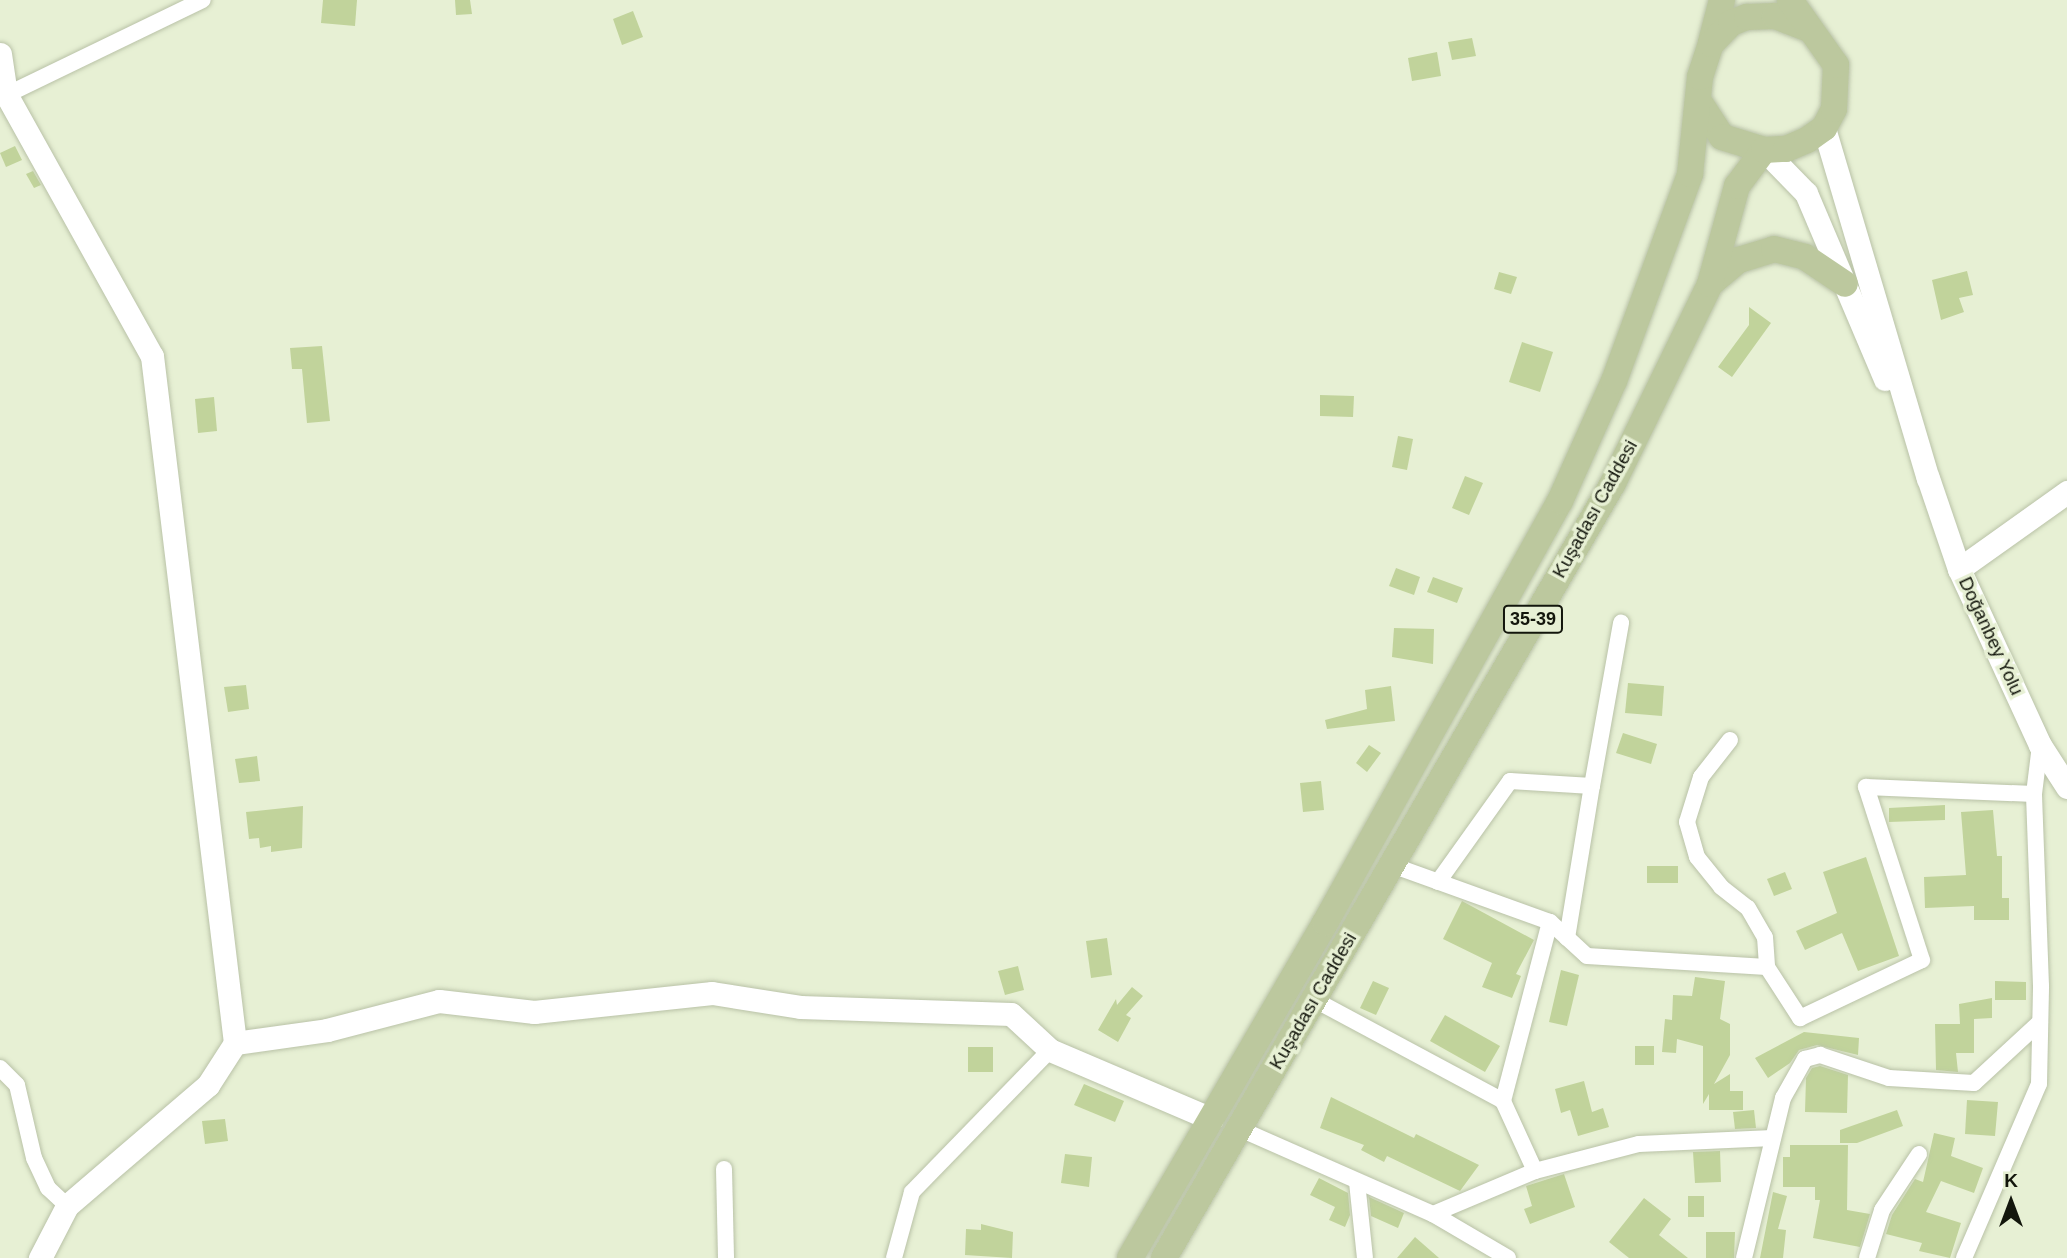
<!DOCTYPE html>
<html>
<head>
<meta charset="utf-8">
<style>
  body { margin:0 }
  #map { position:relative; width:2067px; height:1258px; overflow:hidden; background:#e7f0d4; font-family:Helvetica,sans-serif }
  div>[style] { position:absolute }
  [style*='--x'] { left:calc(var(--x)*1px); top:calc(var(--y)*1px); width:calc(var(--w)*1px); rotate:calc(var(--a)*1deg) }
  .building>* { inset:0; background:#c1d39b }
  .roads { filter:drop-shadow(0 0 2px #b9c2a7) drop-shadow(0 0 2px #b9c2a7) }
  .street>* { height:16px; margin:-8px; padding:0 8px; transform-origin:8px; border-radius:8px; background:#fff }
  .secondary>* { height:23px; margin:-11.5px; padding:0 11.5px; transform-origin:11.5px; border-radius:11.5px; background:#fff }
  .primary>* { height:26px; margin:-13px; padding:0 13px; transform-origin:13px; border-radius:13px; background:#bcc89e }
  span { translate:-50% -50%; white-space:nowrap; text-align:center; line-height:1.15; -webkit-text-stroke:7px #e7f0d4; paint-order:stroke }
  .shield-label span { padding:2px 5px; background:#e7f0d4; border:2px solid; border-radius:5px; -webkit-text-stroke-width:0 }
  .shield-label { font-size:18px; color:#13160c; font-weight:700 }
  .street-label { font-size:19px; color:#13160c }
  .north { position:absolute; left:1976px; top:1167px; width:70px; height:70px; -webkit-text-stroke:5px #e7f0d4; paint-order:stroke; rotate:0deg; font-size:19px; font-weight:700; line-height:28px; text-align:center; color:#13160c }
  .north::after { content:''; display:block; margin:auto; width:24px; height:32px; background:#13160c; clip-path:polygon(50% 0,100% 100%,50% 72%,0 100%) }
</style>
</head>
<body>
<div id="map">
  <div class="building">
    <div style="clip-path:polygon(323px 0,357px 0,355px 26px,321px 23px)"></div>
    <div style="clip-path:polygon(455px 0,470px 0,472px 14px,456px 15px)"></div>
    <div style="clip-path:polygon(633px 11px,643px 37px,622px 45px,613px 19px)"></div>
    <div style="clip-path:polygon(1472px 38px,1476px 56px,1452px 60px,1448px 42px)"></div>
    <div style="clip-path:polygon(1437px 52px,1441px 76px,1412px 81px,1408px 58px)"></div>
    <div style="clip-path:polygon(15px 146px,22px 160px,6px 167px,0 153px)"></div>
    <div style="clip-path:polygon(33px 171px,41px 185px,34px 188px,26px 174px)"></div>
    <div style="clip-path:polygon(1967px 271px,1973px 295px,1959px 298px,1964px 312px,1941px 320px,1932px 280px)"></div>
    <div style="clip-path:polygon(1499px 272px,1517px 277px,1511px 294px,1494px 289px)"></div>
    <div style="clip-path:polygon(1749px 307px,1771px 323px,1732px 377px,1718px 367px,1749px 325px)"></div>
    <div style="clip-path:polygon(1522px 342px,1553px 352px,1540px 392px,1509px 382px)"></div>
    <div style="clip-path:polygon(322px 346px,330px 421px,307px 423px,302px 369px,292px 369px,290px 348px)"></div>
    <div style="clip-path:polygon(1320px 395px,1354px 396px,1353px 417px,1320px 416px)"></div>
    <div style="clip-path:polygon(214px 397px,217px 431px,198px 433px,195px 399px)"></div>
    <div style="clip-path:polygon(1398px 436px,1413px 439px,1407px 470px,1392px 467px)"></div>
    <div style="clip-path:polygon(1465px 476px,1483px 483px,1469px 515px,1452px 508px)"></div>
    <div style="clip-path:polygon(1396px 568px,1420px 577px,1414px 595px,1389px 586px)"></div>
    <div style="clip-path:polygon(1433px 577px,1463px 588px,1457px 603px,1427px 592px)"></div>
    <div style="clip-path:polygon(1394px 628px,1434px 629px,1433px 664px,1392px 657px)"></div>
    <div style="clip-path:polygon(1628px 683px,1664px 686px,1662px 716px,1625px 713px)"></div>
    <div style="clip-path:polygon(246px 685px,249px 709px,228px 712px,224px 687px)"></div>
    <div style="clip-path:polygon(1391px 686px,1395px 721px,1327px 729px,1325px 720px,1367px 709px,1365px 690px)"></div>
    <div style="clip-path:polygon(1623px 733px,1657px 744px,1651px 764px,1616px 753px)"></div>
    <div style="clip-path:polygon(1369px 745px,1381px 753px,1367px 772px,1356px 763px)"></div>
    <div style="clip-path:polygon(257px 756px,260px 781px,239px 783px,235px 759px)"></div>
    <div style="clip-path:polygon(1321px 781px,1324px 810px,1303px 812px,1300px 783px)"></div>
    <div style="clip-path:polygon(1945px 805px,1945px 820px,1889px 822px,1889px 808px)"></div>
    <div style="clip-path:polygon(303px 806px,302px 848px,271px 852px,271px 846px,260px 848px,259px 838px,249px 839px,246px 812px)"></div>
    <div style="clip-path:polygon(1993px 810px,1997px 856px,2002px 856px,2002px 898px,2009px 898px,2009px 920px,1974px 920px,1974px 906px,1925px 908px,1924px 877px,1966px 875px,1961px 812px)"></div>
    <div style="clip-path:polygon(1866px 857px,1899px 956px,1858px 971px,1842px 933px,1805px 950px,1796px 931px,1837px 913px,1823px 872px)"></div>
    <div style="clip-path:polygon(1647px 866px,1678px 866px,1678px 883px,1647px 883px)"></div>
    <div style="clip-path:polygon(1785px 872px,1792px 889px,1774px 896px,1767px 879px)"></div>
    <div style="clip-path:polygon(1462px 901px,1534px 940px,1516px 974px,1521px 976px,1512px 998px,1482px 987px,1492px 963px,1443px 939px)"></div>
    <div style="clip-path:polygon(1107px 938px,1112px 975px,1091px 978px,1086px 941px)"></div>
    <div style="clip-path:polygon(1018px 966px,1024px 990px,1005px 995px,998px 971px)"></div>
    <div style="clip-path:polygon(1561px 970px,1579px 975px,1567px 1026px,1549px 1022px)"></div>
    <div style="clip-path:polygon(1695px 977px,1725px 981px,1720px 1019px,1730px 1024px,1730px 1055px,1714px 1084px,1730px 1074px,1730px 1091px,1743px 1091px,1743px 1110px,1709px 1110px,1709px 1094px,1703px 1104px,1703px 1046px,1677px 1039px,1676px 1053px,1662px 1052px,1665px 1019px,1672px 1020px,1673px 995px,1692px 996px)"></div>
    <div style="clip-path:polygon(1373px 981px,1389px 988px,1376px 1015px,1360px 1008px)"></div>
    <div style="clip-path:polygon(1995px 981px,2026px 982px,2026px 1000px,1995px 1000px)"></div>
    <div style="clip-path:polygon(1132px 987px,1143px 996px,1126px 1015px,1131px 1018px,1118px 1042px,1098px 1030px,1116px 999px,1117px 1005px)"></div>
    <div style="clip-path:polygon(1992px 998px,1992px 1018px,1974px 1019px,1974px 1053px,1956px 1053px,1958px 1072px,1936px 1070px,1935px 1024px,1960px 1024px,1959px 1004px)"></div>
    <div style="clip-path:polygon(1445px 1015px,1500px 1046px,1485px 1072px,1430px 1041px)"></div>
    <div style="clip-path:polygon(1804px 1032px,1859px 1038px,1858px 1055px,1817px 1045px,1799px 1050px,1790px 1063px,1768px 1078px,1755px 1058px)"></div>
    <div style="clip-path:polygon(1635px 1046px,1654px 1046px,1654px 1065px,1635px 1065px)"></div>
    <div style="clip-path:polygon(968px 1047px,993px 1047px,993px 1072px,968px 1072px)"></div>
    <div style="clip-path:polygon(1820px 1066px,1848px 1075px,1847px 1113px,1805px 1112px,1806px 1078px,1812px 1068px)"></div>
    <div style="clip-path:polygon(1584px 1081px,1592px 1112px,1603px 1108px,1609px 1127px,1578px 1136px,1570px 1110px,1561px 1113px,1555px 1089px)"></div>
    <div style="clip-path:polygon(1084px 1084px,1124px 1101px,1115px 1122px,1074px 1105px)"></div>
    <div style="clip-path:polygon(1331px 1097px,1414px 1138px,1416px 1134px,1479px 1165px,1460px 1191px,1387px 1156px,1384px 1162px,1361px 1150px,1364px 1145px,1320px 1128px)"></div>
    <div style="clip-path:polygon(1967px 1100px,1998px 1102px,1995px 1136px,1965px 1134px)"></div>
    <div style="clip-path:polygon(1754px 1110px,1756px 1128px,1735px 1129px,1733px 1112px)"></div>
    <div style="clip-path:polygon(1897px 1110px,1903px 1126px,1857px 1143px,1840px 1143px,1840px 1130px)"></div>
    <div style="clip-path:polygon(225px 1119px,228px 1141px,205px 1144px,202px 1121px)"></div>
    <div style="clip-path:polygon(1934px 1133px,1955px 1138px,1951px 1156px,1983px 1168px,1974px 1193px,1941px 1181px,1926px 1212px,1961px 1223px,1950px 1258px,1919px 1251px,1922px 1243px,1886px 1234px,1892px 1215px,1915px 1179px,1923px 1182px)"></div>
    <div style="clip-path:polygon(1790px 1145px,1848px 1145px,1847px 1210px,1870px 1214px,1860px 1247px,1813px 1238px,1820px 1200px,1815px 1200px,1815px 1187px,1783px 1187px,1783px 1157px,1790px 1157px)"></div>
    <div style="clip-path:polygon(1720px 1151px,1721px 1182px,1695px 1183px,1693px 1152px)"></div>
    <div style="clip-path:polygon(1065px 1154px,1092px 1157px,1089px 1187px,1061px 1183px)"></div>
    <div style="clip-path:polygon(1564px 1174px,1575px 1207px,1530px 1224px,1524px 1209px,1532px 1206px,1526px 1186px)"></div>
    <div style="clip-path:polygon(1319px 1178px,1348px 1193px,1350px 1215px,1345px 1227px,1329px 1220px,1335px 1207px,1310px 1195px)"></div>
    <div style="clip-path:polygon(1773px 1192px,1787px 1196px,1778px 1229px,1786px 1230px,1783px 1258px,1760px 1258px)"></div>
    <div style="clip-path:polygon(1688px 1196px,1704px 1196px,1704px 1217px,1688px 1217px)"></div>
    <div style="clip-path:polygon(1369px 1197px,1404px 1213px,1398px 1228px,1371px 1216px)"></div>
    <div style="clip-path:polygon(1644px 1198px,1671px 1219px,1659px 1235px,1688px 1258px,1629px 1258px,1609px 1242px)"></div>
    <div style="clip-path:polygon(981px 1224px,1013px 1232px,1012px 1258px,965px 1255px,966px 1229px,981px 1230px)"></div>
    <div style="clip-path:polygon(1706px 1232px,1735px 1232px,1734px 1258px,1706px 1258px)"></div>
    <div style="clip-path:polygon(1415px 1237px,1439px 1258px,1397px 1258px)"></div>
  </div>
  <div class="roads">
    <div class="street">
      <div style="--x:0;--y:98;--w:225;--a:-25.8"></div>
      <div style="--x:1730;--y:740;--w:47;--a:128.1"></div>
      <div style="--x:1701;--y:777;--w:47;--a:107.3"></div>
      <div style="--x:1687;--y:822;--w:36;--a:74"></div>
      <div style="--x:1697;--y:857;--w:38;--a:51"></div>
      <div style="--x:1721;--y:887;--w:34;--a:38"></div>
      <div style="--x:1748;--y:908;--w:34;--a:60"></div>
      <div style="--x:1765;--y:937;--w:30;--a:86"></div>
      <div style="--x:1389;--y:864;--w:171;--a:19.8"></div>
      <div style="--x:1550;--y:922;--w:50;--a:42.6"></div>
      <div style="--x:1587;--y:956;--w:180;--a:3.5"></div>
      <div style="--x:1767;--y:967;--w:61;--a:57.1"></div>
      <div style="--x:1800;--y:1018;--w:135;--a:-25.4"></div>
      <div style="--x:1922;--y:960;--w:182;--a:-107.9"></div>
      <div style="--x:1866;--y:787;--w:168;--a:2.4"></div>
      <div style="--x:1438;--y:882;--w:124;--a:-54.5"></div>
      <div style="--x:1510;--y:781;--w:82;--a:3.5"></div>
      <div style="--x:1592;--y:786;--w:166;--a:-79.9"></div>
      <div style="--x:1567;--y:938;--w:154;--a:-80.7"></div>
      <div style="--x:1315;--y:1000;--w:213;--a:28.2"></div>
      <div style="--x:0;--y:1068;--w:24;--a:45"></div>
      <div style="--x:17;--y:1085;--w:75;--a:76.9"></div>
      <div style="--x:34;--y:1158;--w:33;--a:65"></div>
      <div style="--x:48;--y:1188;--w:26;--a:43"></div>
      <div style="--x:1240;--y:1129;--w:211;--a:23.8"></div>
      <div style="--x:1433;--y:1214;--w:87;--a:30.4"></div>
      <div style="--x:724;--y:1169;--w:89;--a:88.7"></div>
      <div style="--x:1535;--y:1171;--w:107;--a:-14.6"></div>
      <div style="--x:1639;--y:1144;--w:134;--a:-2.6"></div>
      <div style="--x:1357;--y:1182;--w:76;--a:84"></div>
      <div style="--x:1433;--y:1214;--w:111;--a:-22.9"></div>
      <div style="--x:1535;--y:1171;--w:77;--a:-114.6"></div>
      <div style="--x:1503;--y:1101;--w:185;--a:-75.3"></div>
      <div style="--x:894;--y:1258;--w:68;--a:-74.7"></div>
      <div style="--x:912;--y:1192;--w:198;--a:-45.8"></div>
      <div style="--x:1744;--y:1258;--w:165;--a:-76.3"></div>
      <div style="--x:1783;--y:1098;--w:45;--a:-60.6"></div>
      <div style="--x:1805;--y:1059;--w:16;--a:-15"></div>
      <div style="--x:1820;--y:1055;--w:73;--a:18.4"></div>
      <div style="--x:1889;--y:1078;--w:85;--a:3.4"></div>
      <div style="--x:1974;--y:1083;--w:90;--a:-42.7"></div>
      <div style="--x:1867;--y:1258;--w:50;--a:-72.6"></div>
      <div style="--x:1882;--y:1210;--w:67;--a:-56.5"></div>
      <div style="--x:1964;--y:1258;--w:189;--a:-66.7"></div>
      <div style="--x:2039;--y:1084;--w:98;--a:-88.8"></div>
      <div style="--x:2041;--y:986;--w:192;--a:-92.1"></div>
      <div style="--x:2034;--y:794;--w:49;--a:-83"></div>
    </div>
    <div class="secondary">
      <div style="--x:0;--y:54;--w:40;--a:81.5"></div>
      <div style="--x:6;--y:94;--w:300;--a:60.9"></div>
      <div style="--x:152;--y:356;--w:692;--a:83.11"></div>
      <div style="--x:235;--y:1043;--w:50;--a:122.7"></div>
      <div style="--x:208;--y:1085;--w:186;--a:139.4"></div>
      <div style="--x:67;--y:1206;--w:59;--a:117.4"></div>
      <div style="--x:1824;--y:128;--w:365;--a:73.5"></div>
      <div style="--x:1928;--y:478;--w:96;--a:71.2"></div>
      <div style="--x:1959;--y:569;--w:194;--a:65.3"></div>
      <div style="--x:2040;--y:745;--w:50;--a:57.3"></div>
      <div style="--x:1764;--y:150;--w:60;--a:45.7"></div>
      <div style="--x:1806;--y:193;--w:202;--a:67"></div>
      <div style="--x:1959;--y:569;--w:133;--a:-35.5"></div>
      <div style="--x:235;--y:1043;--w:93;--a:-8"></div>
      <div style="--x:327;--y:1030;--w:116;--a:-14.5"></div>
      <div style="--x:439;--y:1001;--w:96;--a:6.6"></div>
      <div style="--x:534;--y:1012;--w:179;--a:-6.1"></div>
      <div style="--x:712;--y:993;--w:89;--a:9"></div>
      <div style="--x:800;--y:1007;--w:211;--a:1.9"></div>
      <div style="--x:1011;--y:1014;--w:53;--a:42.7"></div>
      <div style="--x:1050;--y:1050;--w:176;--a:23.1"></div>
    </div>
    <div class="primary">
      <div style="--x:1711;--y:42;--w:43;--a:-75.3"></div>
      <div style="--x:1700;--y:103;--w:40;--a:57.1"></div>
      <div style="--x:1722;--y:137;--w:44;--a:17.2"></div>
      <div style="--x:1710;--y:284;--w:38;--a:-40"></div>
      <div style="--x:1739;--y:260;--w:37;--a:-17"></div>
      <div style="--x:1774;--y:249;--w:32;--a:14"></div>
      <div style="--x:1805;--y:257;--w:48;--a:34"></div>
      <div style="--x:1130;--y:1258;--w:388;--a:-59.8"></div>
      <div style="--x:1325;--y:923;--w:483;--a:-60.9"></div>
      <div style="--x:1560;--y:501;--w:132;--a:-65.8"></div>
      <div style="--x:1614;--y:381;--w:221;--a:-69.8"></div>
      <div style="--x:1690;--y:174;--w:98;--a:-84.1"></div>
      <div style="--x:1700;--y:77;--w:35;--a:-72"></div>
      <div style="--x:1711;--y:44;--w:29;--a:-46"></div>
      <div style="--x:1731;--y:23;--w:17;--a:-21"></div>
      <div style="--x:1747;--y:17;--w:28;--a:-2"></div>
      <div style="--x:1775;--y:16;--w:34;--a:21"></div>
      <div style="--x:1164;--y:1258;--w:896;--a:-59.91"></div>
      <div style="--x:1613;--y:483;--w:221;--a:-64"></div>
      <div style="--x:1710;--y:284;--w:102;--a:-74.6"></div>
      <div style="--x:1737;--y:186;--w:45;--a:-53.1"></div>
      <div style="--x:1764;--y:150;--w:22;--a:-3"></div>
      <div style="--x:1786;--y:149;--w:23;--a:-23"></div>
      <div style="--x:1807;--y:140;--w:21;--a:-35"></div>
      <div style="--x:1824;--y:128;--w:21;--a:-62"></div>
      <div style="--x:1834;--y:109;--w:44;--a:-87.4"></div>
      <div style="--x:1836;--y:65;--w:80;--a:-125.3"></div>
    </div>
  </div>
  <div class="shield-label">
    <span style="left:1533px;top:619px">35-39</span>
  </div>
  <div class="street-label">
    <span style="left:1595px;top:509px;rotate:-61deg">Kuşadası Caddesi</span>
    <span style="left:1991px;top:636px;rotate:65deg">Doğanbey Yolu</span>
    <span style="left:1313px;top:1001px;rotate:-60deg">Kuşadası Caddesi</span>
  </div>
  <div class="north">K</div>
</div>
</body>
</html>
